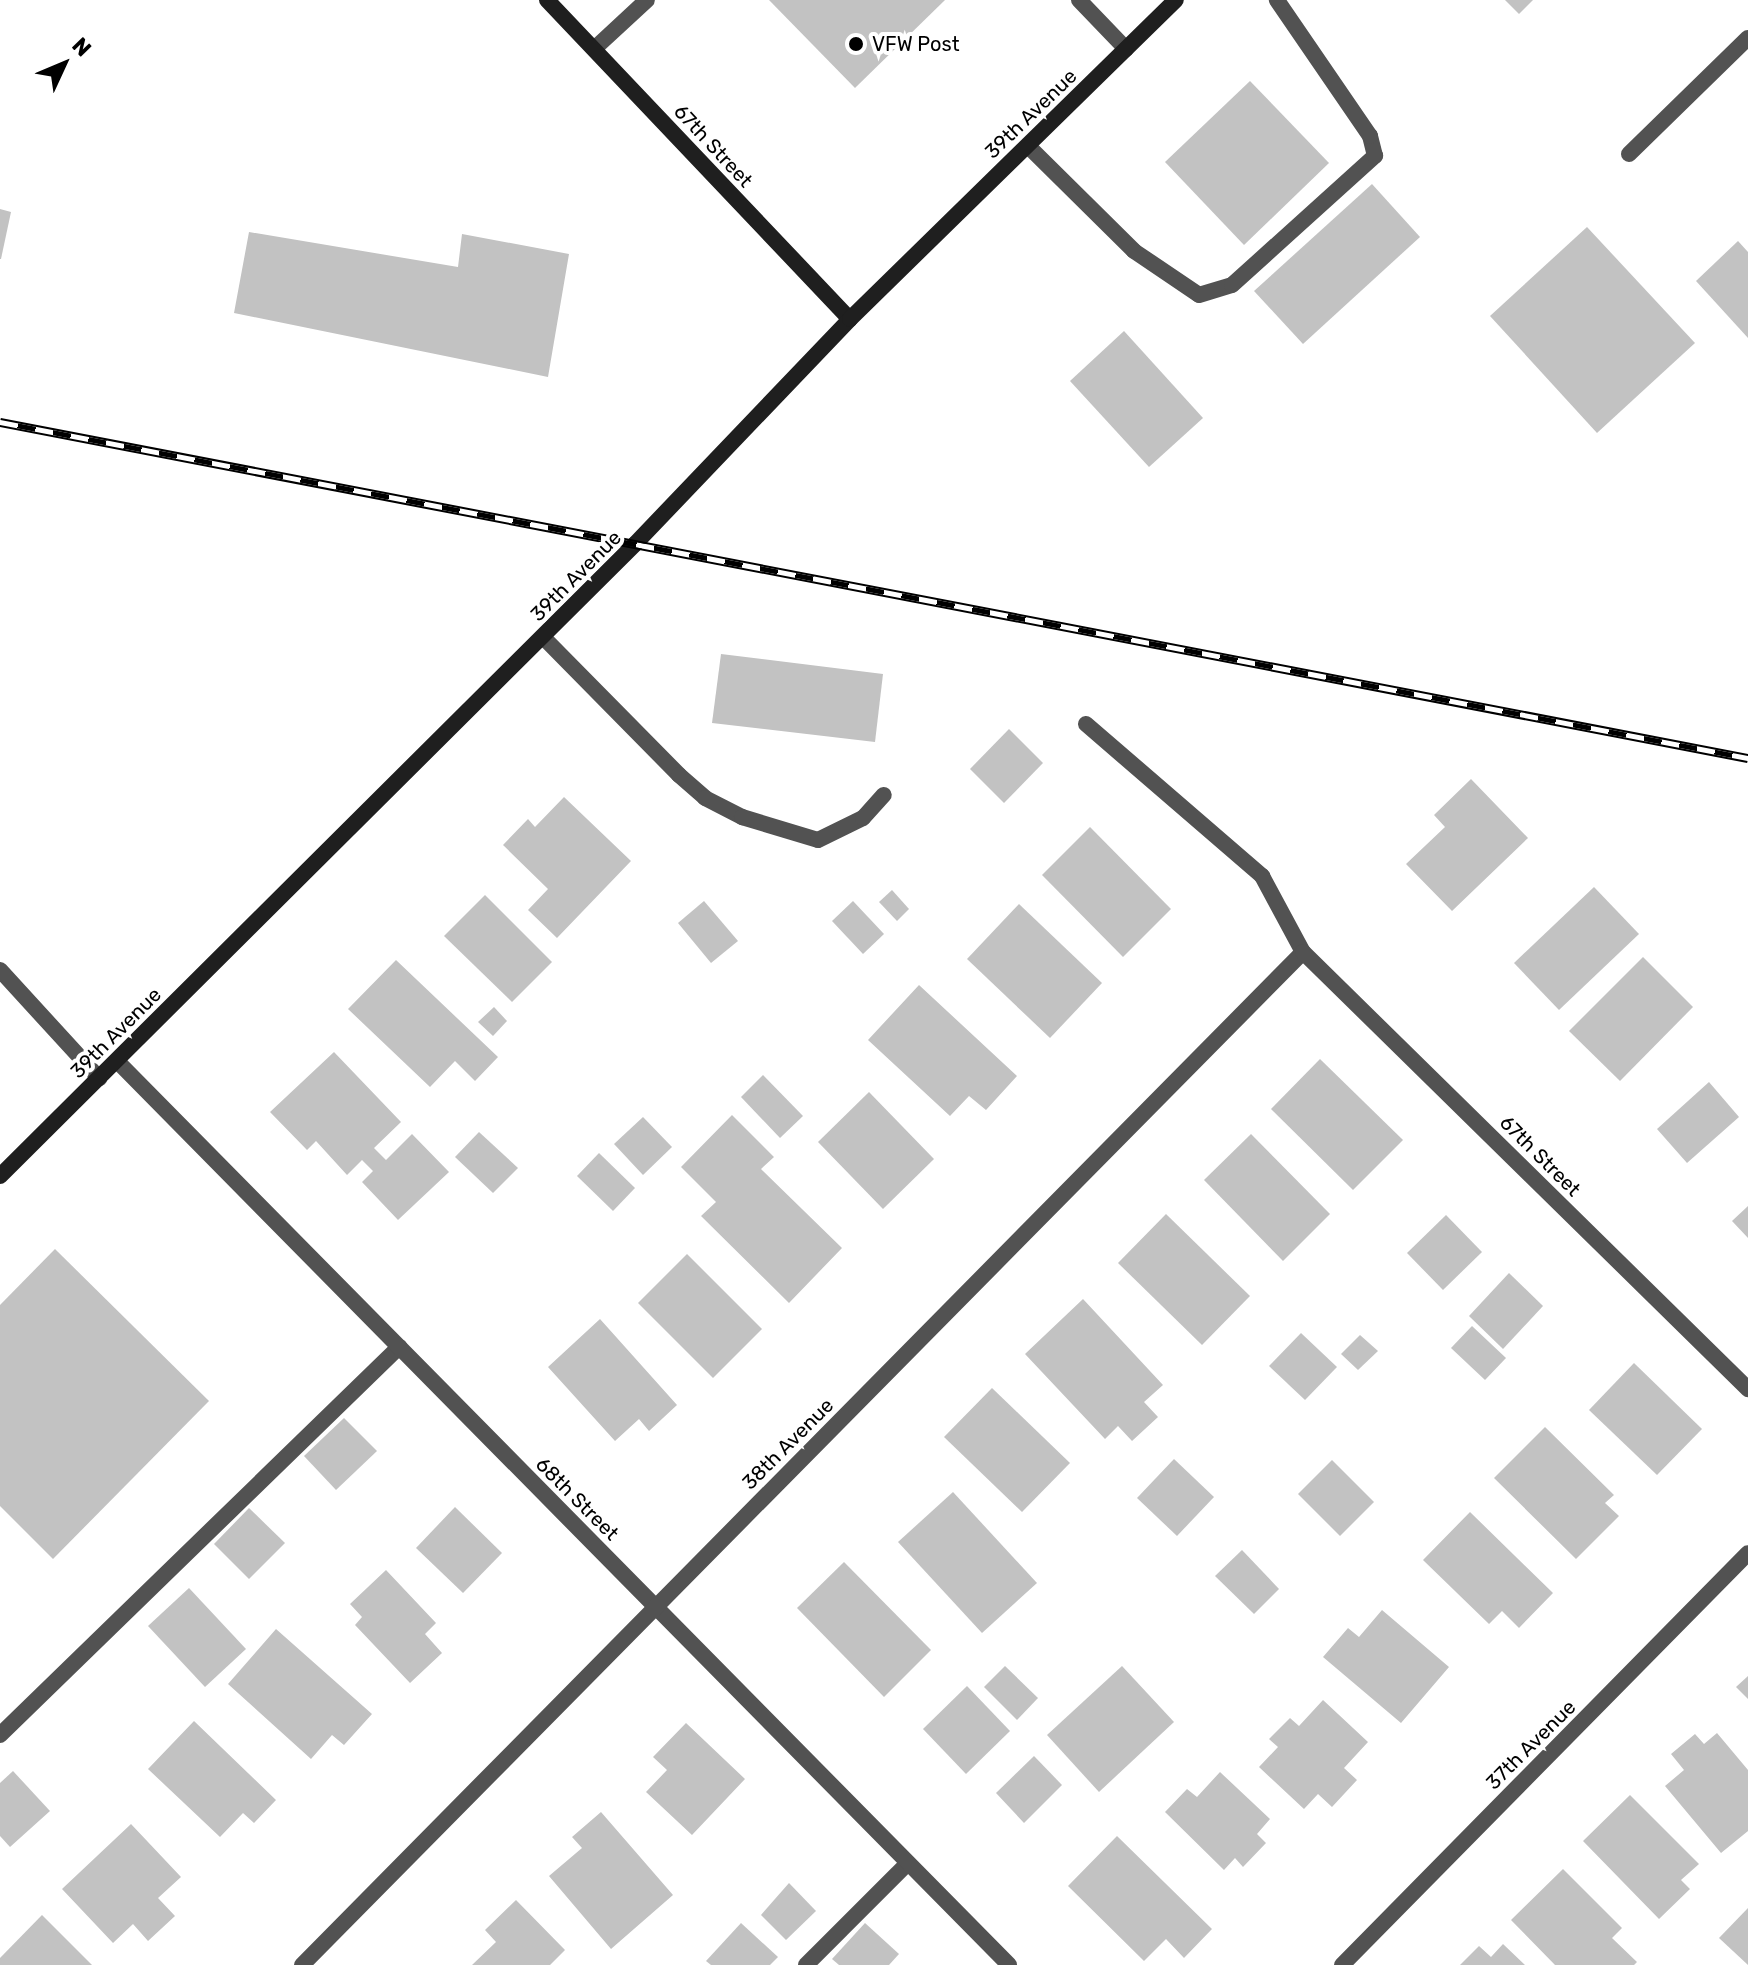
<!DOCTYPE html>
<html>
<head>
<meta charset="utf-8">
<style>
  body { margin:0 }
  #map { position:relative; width:1748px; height:1965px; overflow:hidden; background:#fff; font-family:Rubik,sans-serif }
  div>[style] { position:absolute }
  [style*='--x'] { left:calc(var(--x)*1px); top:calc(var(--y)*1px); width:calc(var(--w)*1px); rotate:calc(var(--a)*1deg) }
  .building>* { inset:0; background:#c2c2c2 }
  .lane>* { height:16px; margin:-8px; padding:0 8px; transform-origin:8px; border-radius:8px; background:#525252 }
  .street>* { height:16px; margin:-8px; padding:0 8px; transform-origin:8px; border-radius:8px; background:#525252 }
  .secondary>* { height:16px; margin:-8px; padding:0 8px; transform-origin:8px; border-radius:8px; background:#1f1f1f }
  .rail>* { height:9px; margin-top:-4.5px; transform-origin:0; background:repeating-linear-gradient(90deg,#fff 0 18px,#000 0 36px); box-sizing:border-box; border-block:2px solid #000 }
  .dots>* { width:22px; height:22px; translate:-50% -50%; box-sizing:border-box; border:4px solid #fff; border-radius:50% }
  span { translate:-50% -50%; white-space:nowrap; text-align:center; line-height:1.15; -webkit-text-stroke:8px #fff; paint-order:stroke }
  .poi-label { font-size:20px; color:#000 }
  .left { translate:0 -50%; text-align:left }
  .street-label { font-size:20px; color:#000 }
  .north { position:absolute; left:24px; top:24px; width:80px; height:80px; -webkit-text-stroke:6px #fff; paint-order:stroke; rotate:46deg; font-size:22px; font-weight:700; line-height:32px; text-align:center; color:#000 }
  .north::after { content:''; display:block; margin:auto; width:28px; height:36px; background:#000; clip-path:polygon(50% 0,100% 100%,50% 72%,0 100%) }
</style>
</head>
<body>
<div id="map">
  <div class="building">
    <div style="clip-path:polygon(769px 0,945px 0,855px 88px)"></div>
    <div style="clip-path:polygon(1505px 0,1533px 0,1519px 14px)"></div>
    <div style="clip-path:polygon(1250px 81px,1329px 163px,1244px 245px,1165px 162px)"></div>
    <div style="clip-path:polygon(1372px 184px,1420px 237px,1303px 344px,1254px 291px)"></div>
    <div style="clip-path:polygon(0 209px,11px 212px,1px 259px,0 259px)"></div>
    <div style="clip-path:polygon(1587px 227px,1695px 343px,1597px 433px,1490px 316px)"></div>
    <div style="clip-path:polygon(249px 232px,458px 267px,462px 234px,569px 254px,548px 377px,234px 313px)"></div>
    <div style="clip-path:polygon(1738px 241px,1748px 252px,1748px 338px,1696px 281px)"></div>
    <div style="clip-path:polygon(1124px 331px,1203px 418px,1149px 467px,1070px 381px)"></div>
    <div style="clip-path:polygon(721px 654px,883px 674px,875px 742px,712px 723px)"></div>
    <div style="clip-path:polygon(1009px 729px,1043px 763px,1004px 803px,970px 769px)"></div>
    <div style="clip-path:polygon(1471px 779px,1528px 838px,1452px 911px,1406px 864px,1445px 827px,1434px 815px)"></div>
    <div style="clip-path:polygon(564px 797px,631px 861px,557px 938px,528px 910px,548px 889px,503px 845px,528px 819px,535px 827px)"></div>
    <div style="clip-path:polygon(1090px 827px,1171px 909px,1123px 957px,1042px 875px)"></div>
    <div style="clip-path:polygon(1594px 887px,1639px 934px,1559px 1010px,1514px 963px)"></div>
    <div style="clip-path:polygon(892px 890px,909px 909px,897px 921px,879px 902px)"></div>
    <div style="clip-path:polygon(485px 895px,552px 962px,512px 1002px,444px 936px)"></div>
    <div style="clip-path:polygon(704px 901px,738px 941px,711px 963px,678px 923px)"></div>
    <div style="clip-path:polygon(853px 901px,884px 934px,863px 954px,832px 921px)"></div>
    <div style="clip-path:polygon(1019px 904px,1102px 983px,1050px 1038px,967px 959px)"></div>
    <div style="clip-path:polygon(1643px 957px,1693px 1007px,1620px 1081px,1569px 1031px)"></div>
    <div style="clip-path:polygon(396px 960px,498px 1057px,475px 1081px,455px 1061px,430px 1087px,348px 1009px)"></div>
    <div style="clip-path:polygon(919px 985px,1017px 1076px,986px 1110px,969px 1096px,950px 1116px,868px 1040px)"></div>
    <div style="clip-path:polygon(494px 1007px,507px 1021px,493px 1036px,478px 1022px)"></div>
    <div style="clip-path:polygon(334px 1052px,401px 1122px,374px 1148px,386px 1160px,412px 1134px,449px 1172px,398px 1220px,362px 1182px,373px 1171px,362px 1160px,347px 1175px,316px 1141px,307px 1150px,270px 1112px)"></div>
    <div style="clip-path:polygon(1320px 1059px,1403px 1140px,1353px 1190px,1271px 1109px)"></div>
    <div style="clip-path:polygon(763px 1075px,803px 1116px,780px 1138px,741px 1097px)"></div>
    <div style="clip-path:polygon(1709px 1082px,1739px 1117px,1687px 1163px,1657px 1129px)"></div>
    <div style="clip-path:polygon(869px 1092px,934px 1159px,883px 1209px,818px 1142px)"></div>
    <div style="clip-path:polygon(732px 1115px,774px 1157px,761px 1169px,842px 1248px,789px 1303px,701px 1216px,716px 1202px,681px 1167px)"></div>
    <div style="clip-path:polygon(643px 1117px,672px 1147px,643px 1175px,614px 1144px)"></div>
    <div style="clip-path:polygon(479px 1132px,518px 1168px,493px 1193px,455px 1157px)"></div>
    <div style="clip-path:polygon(1251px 1134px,1330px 1214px,1283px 1261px,1204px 1180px)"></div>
    <div style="clip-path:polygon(599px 1153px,635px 1188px,613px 1211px,577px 1176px)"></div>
    <div style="clip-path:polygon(1748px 1206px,1748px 1238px,1732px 1221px)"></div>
    <div style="clip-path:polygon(1166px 1214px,1250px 1296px,1202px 1345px,1118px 1263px)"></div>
    <div style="clip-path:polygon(1446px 1215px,1482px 1252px,1443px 1290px,1407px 1253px)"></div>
    <div style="clip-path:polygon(55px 1249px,209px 1401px,53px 1559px,0 1506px,0 1305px)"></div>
    <div style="clip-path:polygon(687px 1254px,762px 1329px,713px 1378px,638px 1303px)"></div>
    <div style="clip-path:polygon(1509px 1273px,1543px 1306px,1503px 1349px,1469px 1316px)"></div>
    <div style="clip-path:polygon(1083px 1299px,1163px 1385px,1144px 1402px,1158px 1417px,1132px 1441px,1118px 1426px,1105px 1439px,1025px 1354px)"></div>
    <div style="clip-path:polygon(600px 1319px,677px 1405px,649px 1431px,639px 1419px,615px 1441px,548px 1367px)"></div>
    <div style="clip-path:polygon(1472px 1326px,1506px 1358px,1485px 1380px,1451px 1348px)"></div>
    <div style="clip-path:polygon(1301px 1333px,1337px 1367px,1305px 1400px,1269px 1366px)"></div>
    <div style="clip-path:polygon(1360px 1335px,1378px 1351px,1358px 1370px,1341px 1354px)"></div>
    <div style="clip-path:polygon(1634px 1363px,1702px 1429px,1657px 1475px,1589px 1410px)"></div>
    <div style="clip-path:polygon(992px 1388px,1070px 1463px,1022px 1512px,944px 1437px)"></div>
    <div style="clip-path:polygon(344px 1418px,377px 1451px,336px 1490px,304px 1456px)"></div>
    <div style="clip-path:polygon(1545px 1427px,1614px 1495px,1605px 1503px,1619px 1516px,1576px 1559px,1494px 1478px)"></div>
    <div style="clip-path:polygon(1174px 1459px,1214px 1497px,1177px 1536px,1137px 1498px)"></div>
    <div style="clip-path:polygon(1332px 1460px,1374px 1502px,1340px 1536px,1298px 1494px)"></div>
    <div style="clip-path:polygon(953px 1492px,1037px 1583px,982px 1633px,898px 1542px)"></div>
    <div style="clip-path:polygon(455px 1507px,502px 1553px,463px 1593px,416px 1548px)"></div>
    <div style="clip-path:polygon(249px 1508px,285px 1543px,249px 1579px,214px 1544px)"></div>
    <div style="clip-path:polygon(1470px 1512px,1553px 1593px,1519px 1628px,1502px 1611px,1489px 1624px,1423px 1560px)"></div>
    <div style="clip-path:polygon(1242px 1550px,1279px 1589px,1254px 1614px,1215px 1576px)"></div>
    <div style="clip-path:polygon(844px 1562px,931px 1650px,884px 1697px,797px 1608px)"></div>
    <div style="clip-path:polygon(386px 1570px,436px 1623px,425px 1634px,442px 1653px,410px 1683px,355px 1625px,362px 1617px,350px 1604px)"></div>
    <div style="clip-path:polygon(189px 1588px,246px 1649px,205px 1687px,148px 1626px)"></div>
    <div style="clip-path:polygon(1382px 1610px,1449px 1667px,1401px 1723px,1323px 1657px,1348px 1628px,1359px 1637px)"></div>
    <div style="clip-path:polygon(276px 1629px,372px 1714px,344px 1745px,332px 1735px,311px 1759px,228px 1684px)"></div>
    <div style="clip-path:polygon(1005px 1666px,1038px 1698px,1017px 1720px,984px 1687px)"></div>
    <div style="clip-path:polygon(1122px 1666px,1174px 1722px,1099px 1792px,1047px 1735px)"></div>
    <div style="clip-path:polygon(1748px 1676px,1748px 1699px,1736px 1687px)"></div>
    <div style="clip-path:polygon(967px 1686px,1010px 1731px,966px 1774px,923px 1729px)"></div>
    <div style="clip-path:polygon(1323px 1700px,1368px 1742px,1344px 1768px,1357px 1780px,1332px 1807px,1318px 1794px,1304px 1809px,1259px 1767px,1278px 1747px,1269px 1739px,1290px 1718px,1299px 1726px)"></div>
    <div style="clip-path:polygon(194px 1721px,276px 1800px,254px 1823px,243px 1813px,220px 1837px,148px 1769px)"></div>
    <div style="clip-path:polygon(686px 1723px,745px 1779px,692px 1835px,646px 1792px,667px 1770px,653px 1757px)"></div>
    <div style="clip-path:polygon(1717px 1733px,1748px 1770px,1748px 1831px,1721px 1853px,1665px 1786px,1684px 1770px,1671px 1754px,1695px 1734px,1704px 1744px)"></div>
    <div style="clip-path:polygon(1034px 1756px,1062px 1785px,1024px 1823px,996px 1793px)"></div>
    <div style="clip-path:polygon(13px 1771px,50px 1811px,10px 1847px,0 1836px,0 1783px)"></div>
    <div style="clip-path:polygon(1220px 1772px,1270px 1819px,1257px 1834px,1266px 1843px,1243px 1867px,1235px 1858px,1224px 1870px,1165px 1812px,1187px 1789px,1197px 1797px)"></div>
    <div style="clip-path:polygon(1630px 1795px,1699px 1864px,1681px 1880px,1690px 1889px,1659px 1919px,1583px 1841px)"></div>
    <div style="clip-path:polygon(601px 1812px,673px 1895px,611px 1949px,549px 1876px,582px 1848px,572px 1837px)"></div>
    <div style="clip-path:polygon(131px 1824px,181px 1877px,158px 1898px,175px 1916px,148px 1941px,133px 1924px,113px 1943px,62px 1889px)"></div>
    <div style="clip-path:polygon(1117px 1836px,1212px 1929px,1184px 1958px,1166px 1939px,1144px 1961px,1068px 1886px)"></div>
    <div style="clip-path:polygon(1563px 1869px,1622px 1928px,1612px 1938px,1637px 1962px,1634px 1965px,1555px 1965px,1511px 1920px)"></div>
    <div style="clip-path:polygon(789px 1883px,816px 1911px,786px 1940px,761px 1915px)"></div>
    <div style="clip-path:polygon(516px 1900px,565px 1950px,550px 1965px,472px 1965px,496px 1942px,485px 1930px)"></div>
    <div style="clip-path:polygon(1748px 1908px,1748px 1965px,1719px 1938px)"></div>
    <div style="clip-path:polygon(42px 1915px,92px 1965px,0 1965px,0 1958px)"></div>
    <div style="clip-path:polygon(741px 1923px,778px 1957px,770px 1965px,711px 1965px,706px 1961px)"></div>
    <div style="clip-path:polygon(865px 1923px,899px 1954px,889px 1965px,839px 1965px,832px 1959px)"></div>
    <div style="clip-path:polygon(1503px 1944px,1525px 1965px,1460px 1965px,1479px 1946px,1491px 1957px)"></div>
  </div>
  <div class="lane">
    <div style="--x:1079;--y:0;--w:68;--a:46.2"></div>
    <div style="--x:594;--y:49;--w:72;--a:-42.8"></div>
    <div style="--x:1028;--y:146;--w:149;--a:44.7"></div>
    <div style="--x:1134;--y:251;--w:78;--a:34.1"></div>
    <div style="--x:1199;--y:295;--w:34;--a:-17"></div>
    <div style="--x:1232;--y:285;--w:193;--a:-42.1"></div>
    <div style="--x:1375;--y:156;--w:21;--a:-104"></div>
    <div style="--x:1370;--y:136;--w:165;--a:-124.4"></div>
    <div style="--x:1629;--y:154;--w:166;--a:-44.3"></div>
    <div style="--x:543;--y:637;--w:194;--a:45.4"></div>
    <div style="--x:679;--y:775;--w:35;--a:41"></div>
    <div style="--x:705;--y:798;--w:42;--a:27.2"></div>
    <div style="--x:742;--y:817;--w:79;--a:16.8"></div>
    <div style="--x:818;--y:840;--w:50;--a:-26.1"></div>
    <div style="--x:863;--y:818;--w:31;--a:-48"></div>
    <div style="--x:1086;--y:724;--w:233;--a:40.8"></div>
    <div style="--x:1262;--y:876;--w:86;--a:61.7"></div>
    <div style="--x:0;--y:970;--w:147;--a:47.5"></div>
    <div style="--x:0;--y:1735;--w:557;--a:-44.2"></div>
    <div style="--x:806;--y:1965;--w:144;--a:-45"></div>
  </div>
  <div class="street">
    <div style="--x:117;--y:1061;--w:1270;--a:45.38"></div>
    <div style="--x:302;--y:1965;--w:1424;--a:-45.34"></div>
    <div style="--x:1303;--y:952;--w:624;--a:44.48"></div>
    <div style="--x:1342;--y:1965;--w:578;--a:-45.42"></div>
  </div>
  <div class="secondary">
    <div style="--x:547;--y:0;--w:440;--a:46.5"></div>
    <div style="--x:0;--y:1176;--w:896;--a:-44.86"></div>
    <div style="--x:635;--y:544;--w:311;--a:-46.3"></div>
    <div style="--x:850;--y:319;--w:456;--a:-44.4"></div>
  </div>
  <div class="rail">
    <div style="--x:0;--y:422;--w:1780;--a:10.88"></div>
  </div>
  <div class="dots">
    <div style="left:856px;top:44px;background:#000"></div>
  </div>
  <div class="poi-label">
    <span class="left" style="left:872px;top:44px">VFW Post</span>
  </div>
  <div class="street-label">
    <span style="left:1031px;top:114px;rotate:-44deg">39th Avenue</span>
    <span style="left:713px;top:146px;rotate:47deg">67th Street</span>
    <span style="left:576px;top:576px;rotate:-45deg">39th Avenue</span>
    <span style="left:116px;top:1033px;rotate:-45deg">39th Avenue</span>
    <span style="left:1540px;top:1156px;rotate:45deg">67th Street</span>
    <span style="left:788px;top:1444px;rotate:-45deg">38th Avenue</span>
    <span style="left:577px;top:1499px;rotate:45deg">68th Street</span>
    <span style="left:1531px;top:1745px;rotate:-45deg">37th Avenue</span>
  </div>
  <div class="north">N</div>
</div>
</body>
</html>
